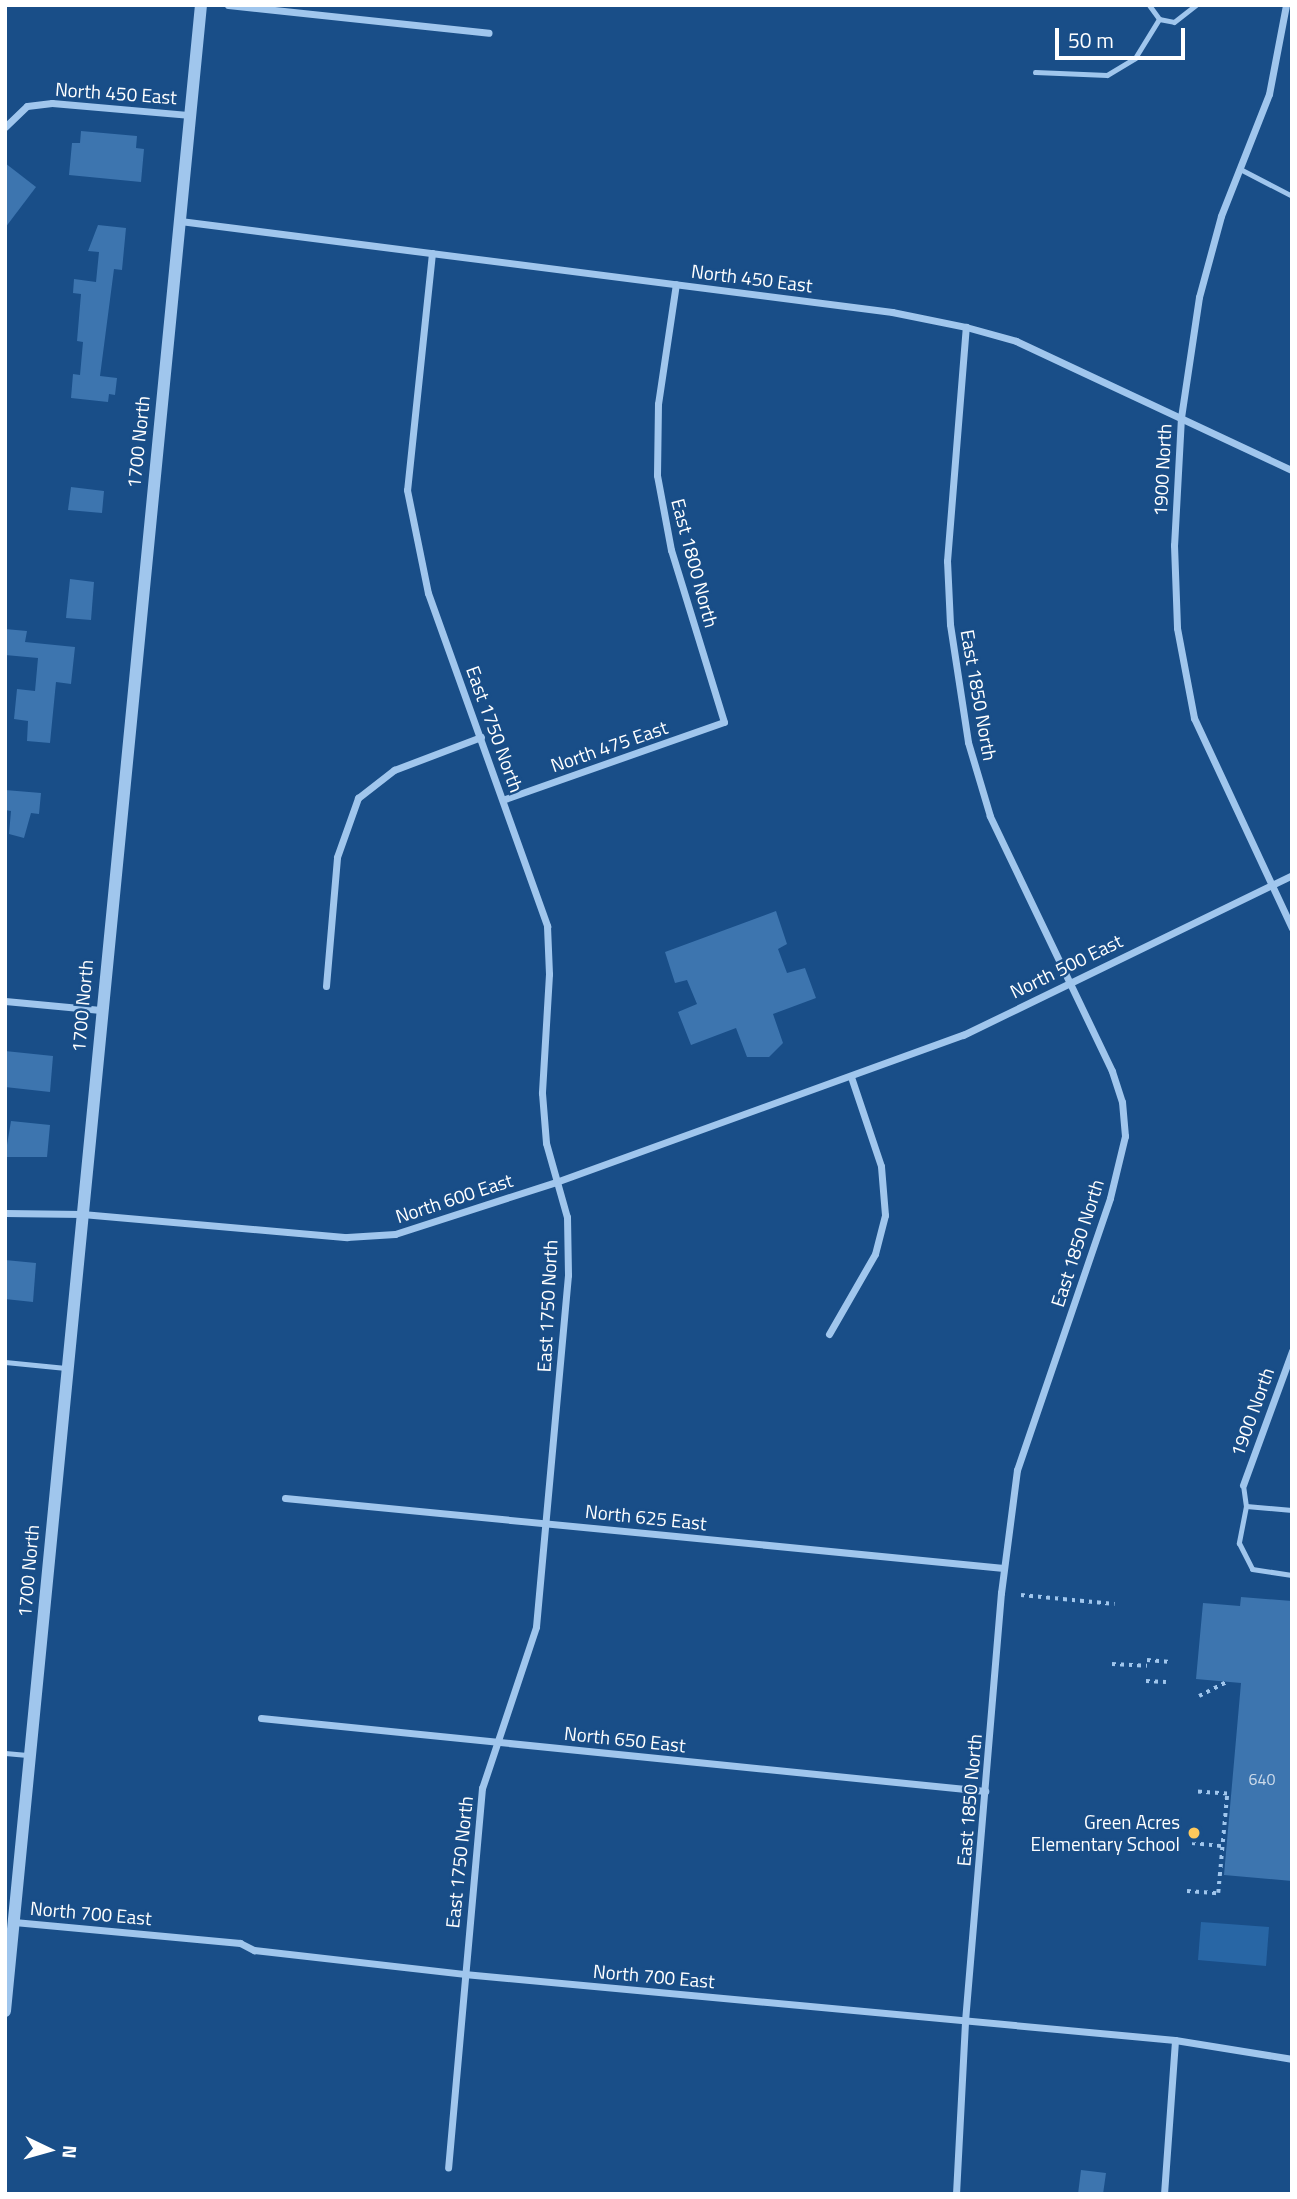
<!DOCTYPE html>
<html>
<head>
<meta charset="utf-8">
<style>
  body { margin:0 }
  #map { position:relative; width:1297px; height:2199px; overflow:hidden; background:#194e88; font-family:"Titillium Web",sans-serif }
  div>[style] { position:absolute }
  [style*='--x'] { left:calc(var(--x)*1px); top:calc(var(--y)*1px); width:calc(var(--w)*1px); rotate:calc(var(--a)*1deg) }
  .green>* { inset:0; background:#2866a5 }
  .building>* { inset:0; background:#3d75af }
  .path>* { height:3.5px; margin-top:-1.75px; transform-origin:0; background:repeating-linear-gradient(90deg,#a0c6ed 0 3.5px,transparent 0 8.5px) }
  .service>* { height:5px; margin:-2.5px; padding:0 2.5px; transform-origin:2.5px; border-radius:2.5px; background:#a0c6ed }
  .minor>* { height:7px; margin:-3.5px; padding:0 3.5px; transform-origin:3.5px; border-radius:3.5px; background:#a0c6ed }
  .tertiary>* { height:12px; margin:-6px; padding:0 6px; transform-origin:6px; border-radius:6px; background:#a0c6ed }
  .dots>* { width:19px; height:19px; translate:-50% -50%; box-sizing:border-box; border:4px solid #194e88; border-radius:50% }
  span { translate:-50% -50%; white-space:nowrap; text-align:center; line-height:1.15; -webkit-text-stroke:5px #194e88; paint-order:stroke }
  .number-label { font-size:16px; color:#cedceb }
  .number-label span { -webkit-text-stroke-width:0 }
  .street-label { font-size:19px; color:#fff }
  .poi-label { font-size:19px; color:#fff }
  .right { translate:-100% -50%; text-align:right }
  .frame { position:absolute; inset:0; border:7px solid #fff; pointer-events:none }
  .north { position:absolute; left:14px; top:2115px; width:70px; height:70px; -webkit-text-stroke:5px #194e88; paint-order:stroke; rotate:95deg; font-size:19px; font-weight:700; line-height:28px; text-align:center; color:#fff }
  .north::after { content:''; display:block; margin:auto; width:24px; height:32px; background:#fff; clip-path:polygon(50% 0,100% 100%,50% 72%,0 100%) }
  .scale { position:absolute; left:1055px; top:28px; width:130px; height:32px; box-sizing:border-box; border:4px solid #fff; border-top:0; padding-left:9px; font-size:21px; line-height:24px; white-space:nowrap; color:#fff; -webkit-text-stroke:5px #194e88; paint-order:stroke }
</style>
</head>
<body>
<div id="map">
  <div class="green">
    <div style="clip-path:polygon(1201px 1922px,1269px 1927px,1266px 1966px,1198px 1960px)"></div>
  </div>
  <div class="building">
    <div style="clip-path:polygon(81px 131px,137px 136px,136px 148px,144px 149px,141px 182px,69px 175px,72px 143px,80px 143px)"></div>
    <div style="clip-path:polygon(5px 163px,36px 187px,5px 228px)"></div>
    <div style="clip-path:polygon(98px 225px,126px 228px,122px 270px,114px 269px,100px 376px,117px 378px,115px 395px,109px 394px,108px 402px,71px 398px,73px 374px,80px 375px,83px 342px,77px 341px,81px 294px,73px 293px,74px 279px,96px 282px,99px 252px,88px 251px)"></div>
    <div style="clip-path:polygon(71px 487px,104px 491px,102px 513px,68px 510px)"></div>
    <div style="clip-path:polygon(70px 579px,94px 582px,91px 620px,66px 618px)"></div>
    <div style="clip-path:polygon(5px 629px,27px 631px,25px 642px,75px 647px,71px 684px,56px 682px,50px 743px,27px 741px,28px 721px,14px 719px,17px 689px,35px 691px,38px 658px,5px 655px)"></div>
    <div style="clip-path:polygon(5px 790px,41px 793px,39px 814px,31px 813px,24px 838px,9px 834px,11px 811px,5px 810px)"></div>
    <div style="clip-path:polygon(776px 911px,787px 944px,778px 949px,787px 973px,805px 968px,816px 998px,773px 1014px,783px 1043px,769px 1057px,747px 1057px,736px 1028px,691px 1045px,678px 1012px,697px 1004px,687px 980px,675px 983px,665px 952px)"></div>
    <div style="clip-path:polygon(5px 1051px,53px 1056px,50px 1092px,5px 1087px)"></div>
    <div style="clip-path:polygon(11px 1121px,50px 1125px,47px 1157px,5px 1157px)"></div>
    <div style="clip-path:polygon(5px 1260px,36px 1263px,33px 1302px,5px 1299px)"></div>
    <div style="clip-path:polygon(1241px 1597px,1292px 1601px,1292px 1881px,1224px 1875px,1241px 1683px,1196px 1679px,1203px 1603px,1240px 1606px)"></div>
    <div style="clip-path:polygon(1081px 2170px,1106px 2173px,1103px 2194px,1078px 2194px)"></div>
  </div>
  <div class="path">
    <div style="--x:1021;--y:1595;--w:94;--a:5.5"></div>
    <div style="--x:1147;--y:1660;--w:21;--a:5"></div>
    <div style="--x:1112;--y:1664;--w:35;--a:3"></div>
    <div style="--x:1146;--y:1681;--w:20;--a:3"></div>
    <div style="--x:1199;--y:1696;--w:31;--a:-27"></div>
    <div style="--x:1192;--y:1843;--w:30;--a:6"></div>
    <div style="--x:1187;--y:1891;--w:31;--a:4"></div>
    <div style="--x:1218;--y:1893;--w:99;--a:-84.8"></div>
    <div style="--x:1227;--y:1794;--w:30;--a:-176"></div>
  </div>
  <div class="service">
    <div style="--x:1149;--y:5;--w:17;--a:54"></div>
    <div style="--x:1159;--y:19;--w:15;--a:11"></div>
    <div style="--x:1174;--y:22;--w:28;--a:-38"></div>
    <div style="--x:1035;--y:72;--w:72;--a:2.4"></div>
    <div style="--x:1107;--y:75;--w:33;--a:-31"></div>
    <div style="--x:1135;--y:58;--w:46;--a:-58.4"></div>
    <div style="--x:1240;--y:169;--w:59;--a:27.4"></div>
    <div style="--x:5;--y:1362;--w:61;--a:5.6"></div>
    <div style="--x:1243;--y:1485;--w:21;--a:82"></div>
    <div style="--x:1246;--y:1506;--w:38;--a:101"></div>
    <div style="--x:1239;--y:1543;--w:29;--a:63"></div>
    <div style="--x:1252;--y:1569;--w:40;--a:8.5"></div>
    <div style="--x:1246;--y:1506;--w:46;--a:5"></div>
    <div style="--x:5;--y:1753;--w:25;--a:5"></div>
  </div>
  <div class="minor">
    <div style="--x:228;--y:5;--w:262;--a:6.1"></div>
    <div style="--x:1286;--y:5;--w:91;--a:100.8"></div>
    <div style="--x:1269;--y:94;--w:131;--a:111.5"></div>
    <div style="--x:1221;--y:216;--w:84;--a:105.2"></div>
    <div style="--x:1199;--y:297;--w:121;--a:98.5"></div>
    <div style="--x:1181;--y:417;--w:128;--a:93.1"></div>
    <div style="--x:1174;--y:545;--w:83;--a:87.9"></div>
    <div style="--x:1177;--y:628;--w:92;--a:79.3"></div>
    <div style="--x:1194;--y:718;--w:232;--a:65"></div>
    <div style="--x:5;--y:127;--w:30;--a:-44"></div>
    <div style="--x:27;--y:106;--w:25;--a:-7"></div>
    <div style="--x:52;--y:103;--w:139;--a:5"></div>
    <div style="--x:180;--y:221;--w:718;--a:7.28"></div>
    <div style="--x:892;--y:312;--w:76;--a:11.5"></div>
    <div style="--x:966;--y:327;--w:52;--a:15.6"></div>
    <div style="--x:1016;--y:341;--w:305;--a:25.1"></div>
    <div style="--x:432;--y:253;--w:238;--a:96"></div>
    <div style="--x:407;--y:490;--w:105;--a:78.5"></div>
    <div style="--x:428;--y:593;--w:354;--a:70.3"></div>
    <div style="--x:547;--y:926;--w:48;--a:87.6"></div>
    <div style="--x:549;--y:974;--w:119;--a:93.4"></div>
    <div style="--x:542;--y:1093;--w:50;--a:85.4"></div>
    <div style="--x:546;--y:1143;--w:77;--a:74.2"></div>
    <div style="--x:567;--y:1217;--w:58;--a:89"></div>
    <div style="--x:568;--y:1275;--w:353;--a:95.2"></div>
    <div style="--x:536;--y:1627;--w:170;--a:108.5"></div>
    <div style="--x:482;--y:1788;--w:381;--a:95.1"></div>
    <div style="--x:505;--y:799;--w:232;--a:-19.4"></div>
    <div style="--x:724;--y:722;--w:180;--a:-107.1"></div>
    <div style="--x:671;--y:550;--w:76;--a:-100.6"></div>
    <div style="--x:657;--y:475;--w:71;--a:-89.2"></div>
    <div style="--x:658;--y:404;--w:121;--a:-81.5"></div>
    <div style="--x:326;--y:986;--w:129;--a:-85.1"></div>
    <div style="--x:337;--y:857;--w:63;--a:-70.4"></div>
    <div style="--x:358;--y:798;--w:46;--a:-37.9"></div>
    <div style="--x:394;--y:770;--w:93;--a:-20.8"></div>
    <div style="--x:5;--y:1001;--w:96;--a:5.4"></div>
    <div style="--x:5;--y:1213;--w:77;--a:0.7"></div>
    <div style="--x:82;--y:1214;--w:266;--a:5"></div>
    <div style="--x:347;--y:1237;--w:48;--a:-3.6"></div>
    <div style="--x:395;--y:1234;--w:169;--a:-17.9"></div>
    <div style="--x:556;--y:1182;--w:433;--a:-19.9"></div>
    <div style="--x:963;--y:1035;--w:366;--a:-25.9"></div>
    <div style="--x:829;--y:1334;--w:92;--a:-60.1"></div>
    <div style="--x:875;--y:1254;--w:40;--a:-75.6"></div>
    <div style="--x:885;--y:1215;--w:49;--a:-94.7"></div>
    <div style="--x:881;--y:1166;--w:94;--a:-108.6"></div>
    <div style="--x:1243;--y:1485;--w:143;--a:-69.9"></div>
    <div style="--x:285;--y:1498;--w:722;--a:5.56"></div>
    <div style="--x:261;--y:1718;--w:728;--a:5.76"></div>
    <div style="--x:14;--y:1922;--w:227;--a:5.3"></div>
    <div style="--x:240;--y:1943;--w:16;--a:27"></div>
    <div style="--x:254;--y:1950;--w:211;--a:6.5"></div>
    <div style="--x:464;--y:1974;--w:714;--a:5.3"></div>
    <div style="--x:1175;--y:2040;--w:119;--a:9.2"></div>
    <div style="--x:956;--y:2194;--w:173;--a:-87"></div>
    <div style="--x:965;--y:2021;--w:430;--a:-85.2"></div>
    <div style="--x:1001;--y:1593;--w:124;--a:-82.6"></div>
    <div style="--x:1017;--y:1470;--w:287;--a:-71.1"></div>
    <div style="--x:1110;--y:1198;--w:64;--a:-76.4"></div>
    <div style="--x:1125;--y:1136;--w:34;--a:-95"></div>
    <div style="--x:1122;--y:1102;--w:33;--a:-108"></div>
    <div style="--x:1112;--y:1071;--w:283;--a:-115.6"></div>
    <div style="--x:990;--y:816;--w:77;--a:-106.6"></div>
    <div style="--x:968;--y:742;--w:119;--a:-98.7"></div>
    <div style="--x:950;--y:624;--w:63;--a:-92.7"></div>
    <div style="--x:947;--y:561;--w:235;--a:-85.4"></div>
    <div style="--x:1164;--y:2194;--w:154;--a:-85.9"></div>
  </div>
  <div class="tertiary">
    <div style="--x:5;--y:2011;--w:2016;--a:-84.42"></div>
  </div>
  <div class="dots">
    <div style="left:1194px;top:1833px;background:#ffc95c"></div>
  </div>
  <div class="number-label">
    <span style="left:1262px;top:1779px">640</span>
  </div>
  <div class="street-label">
    <span style="left:116px;top:93px;rotate:4deg">North 450 East</span>
    <span style="left:752px;top:278px;rotate:7deg">North 450 East</span>
    <span style="left:138px;top:442px;rotate:-84deg">1700 North</span>
    <span style="left:1162px;top:470px;rotate:-87deg">1900 North</span>
    <span style="left:695px;top:563px;rotate:75deg">East 1800 North</span>
    <span style="left:979px;top:695px;rotate:80deg">East 1850 North</span>
    <span style="left:495px;top:729px;rotate:70deg">East 1750 North</span>
    <span style="left:609px;top:746px;rotate:-19deg">North 475 East</span>
    <span style="left:1066px;top:966px;rotate:-26deg">North 500 East</span>
    <span style="left:82px;top:1006px;rotate:-85deg">1700 North</span>
    <span style="left:454px;top:1198px;rotate:-18deg">North 600 East</span>
    <span style="left:1077px;top:1243px;rotate:-72deg">East 1850 North</span>
    <span style="left:547px;top:1306px;rotate:-87deg">East 1750 North</span>
    <span style="left:1252px;top:1412px;rotate:-70deg">1900 North</span>
    <span style="left:646px;top:1517px;rotate:6deg">North 625 East</span>
    <span style="left:28px;top:1571px;rotate:-85deg">1700 North</span>
    <span style="left:625px;top:1739px;rotate:6deg">North 650 East</span>
    <span style="left:969px;top:1800px;rotate:-85deg">East 1850 North</span>
    <span style="left:459px;top:1862px;rotate:-84deg">East 1750 North</span>
    <span style="left:91px;top:1913px;rotate:5deg">North 700 East</span>
    <span style="left:654px;top:1976px;rotate:5deg">North 700 East</span>
  </div>
  <div class="poi-label">
    <span class="right" style="left:1180px;top:1833px">Green Acres<br>Elementary School</span>
  </div>
  <div class="frame"></div>
  <div class="north">N</div>
  <div class="scale">50 m</div>
</div>
</body>
</html>
